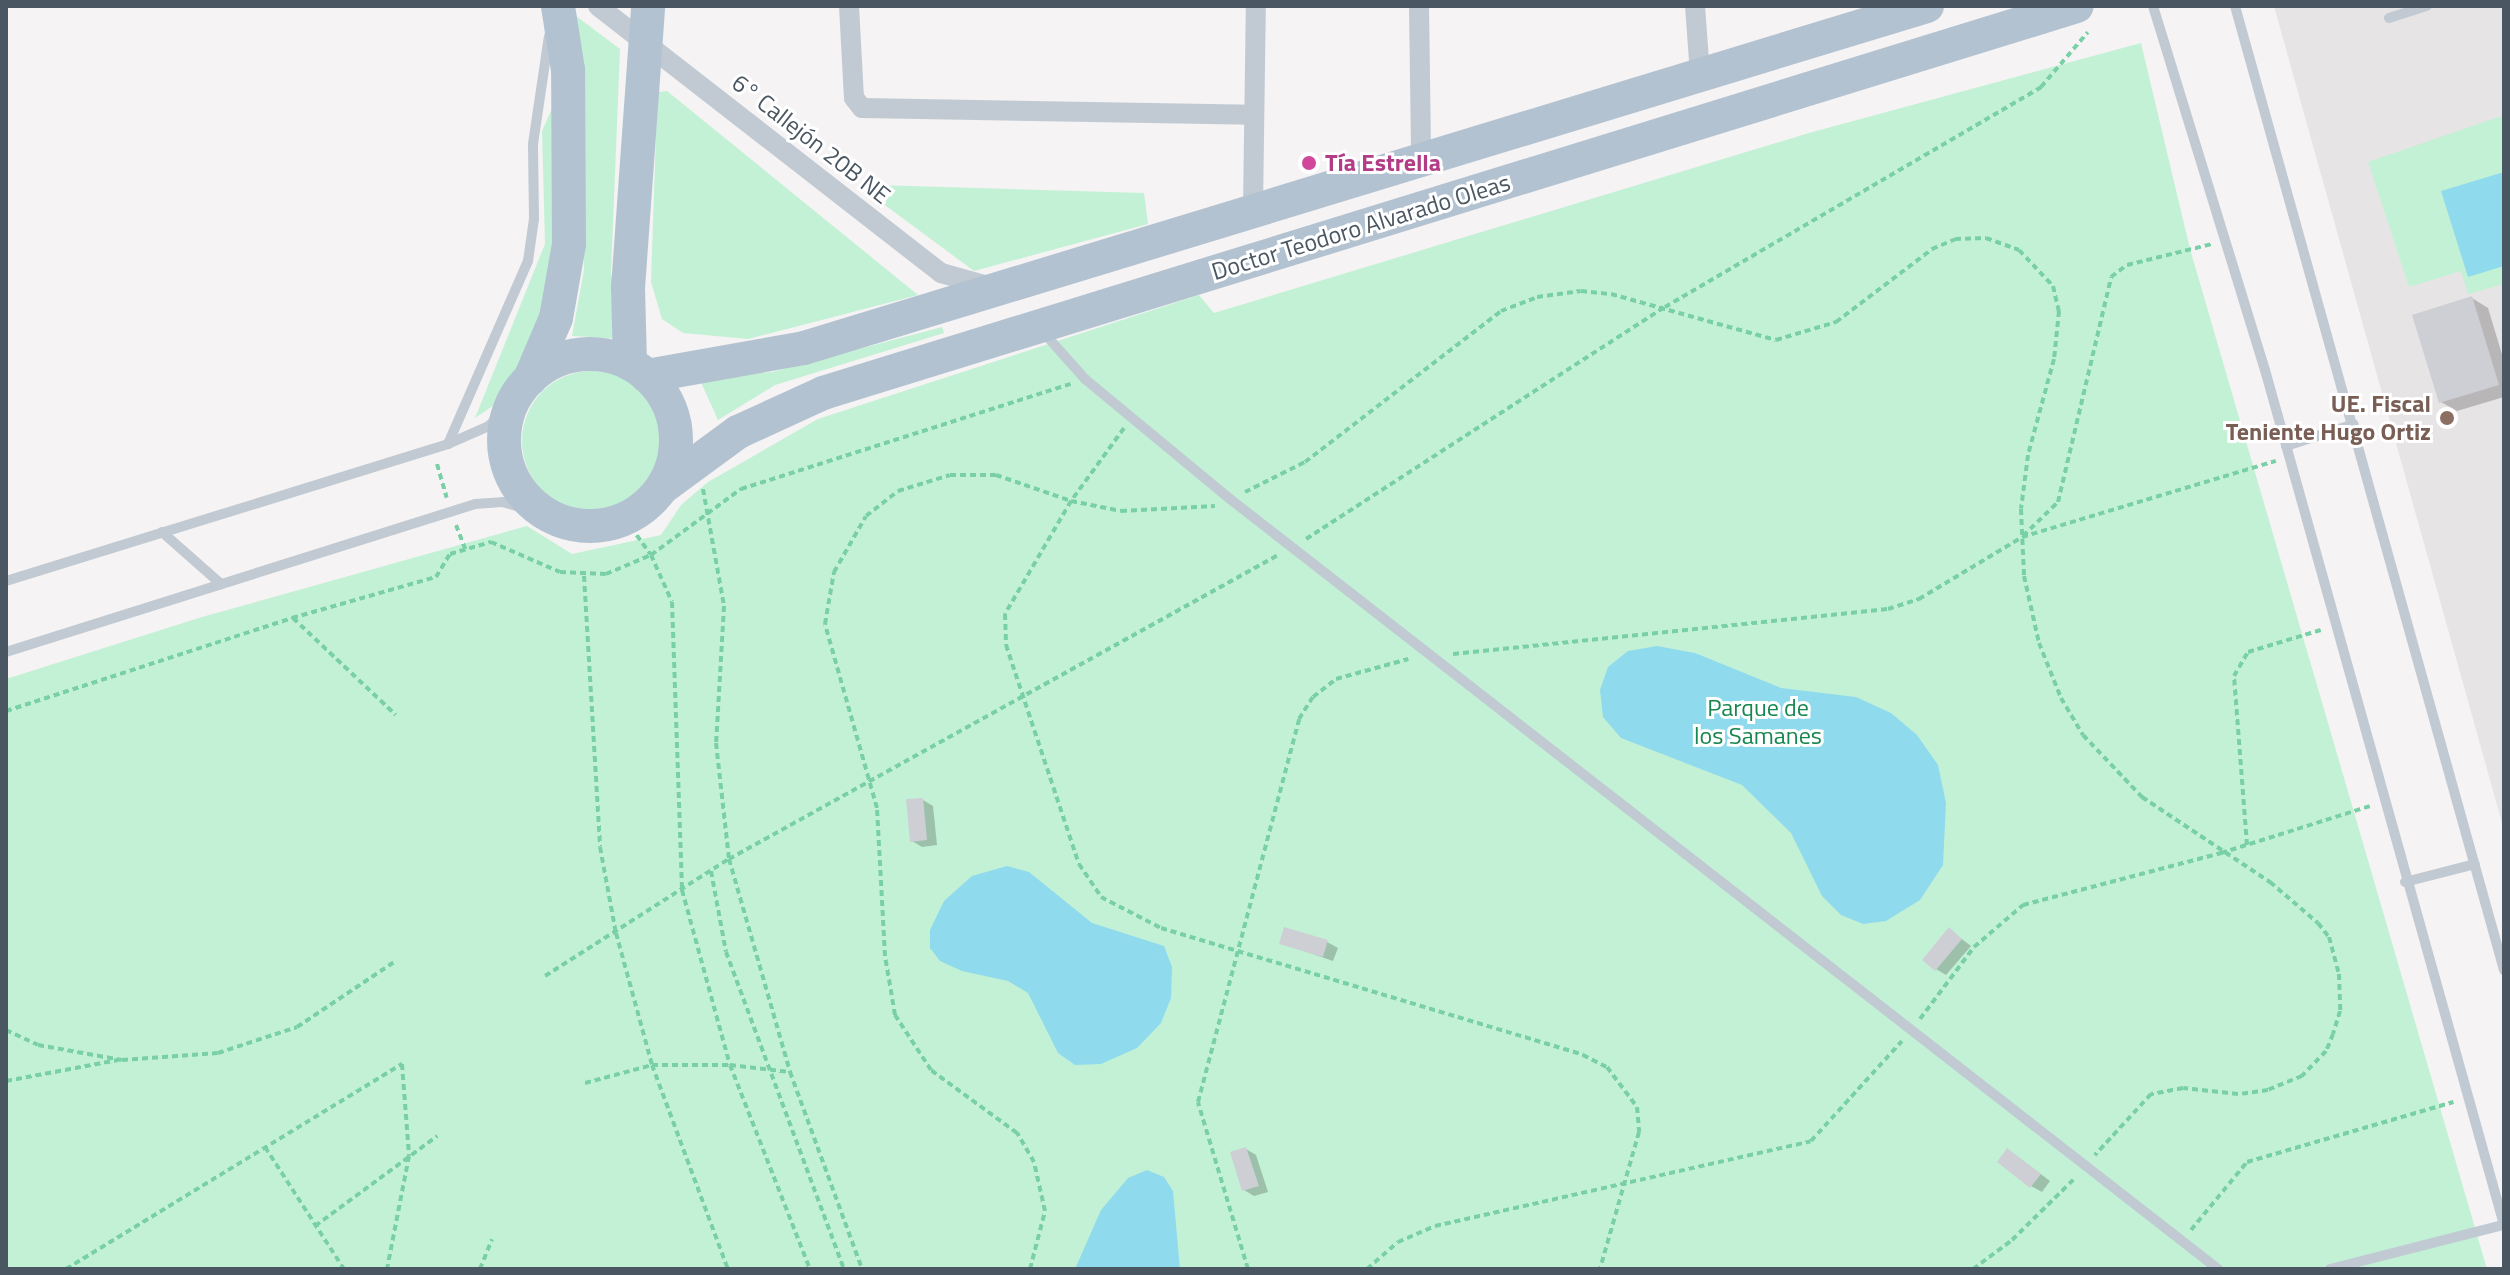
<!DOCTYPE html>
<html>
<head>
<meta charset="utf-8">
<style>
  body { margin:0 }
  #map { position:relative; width:2510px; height:1275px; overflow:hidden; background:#f5f3f3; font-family:"Titillium Web",sans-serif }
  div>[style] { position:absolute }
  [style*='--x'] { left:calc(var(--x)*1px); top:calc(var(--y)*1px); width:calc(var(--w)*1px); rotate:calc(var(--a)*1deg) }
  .education>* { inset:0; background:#e6e4e5 }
  .green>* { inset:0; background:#c3f1d5 }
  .round { border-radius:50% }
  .water>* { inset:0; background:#90daee }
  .shadow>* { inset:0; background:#0003 }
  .building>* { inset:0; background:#cdcfd5 }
  .path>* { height:4px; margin-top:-2px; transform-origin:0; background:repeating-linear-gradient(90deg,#7ad0a6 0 6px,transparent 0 10px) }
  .lane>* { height:10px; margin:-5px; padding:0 5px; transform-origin:5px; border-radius:5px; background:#c1cad2 }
  .street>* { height:20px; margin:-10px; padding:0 10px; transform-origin:10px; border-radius:10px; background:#c1cad2 }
  .primary>* { height:34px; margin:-17px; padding:0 17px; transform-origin:17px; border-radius:17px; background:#b3c2d1 }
  .primary>.ring { margin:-17px; padding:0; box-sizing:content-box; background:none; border:34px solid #b3c2d1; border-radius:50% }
  .dots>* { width:22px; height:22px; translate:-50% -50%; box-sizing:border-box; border:4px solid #fff; border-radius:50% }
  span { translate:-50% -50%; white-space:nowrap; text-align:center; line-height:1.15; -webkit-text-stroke:6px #fff; paint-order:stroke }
  .street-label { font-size:24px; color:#4a5661 }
  .hotel-label { font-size:24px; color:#b23c85; font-weight:700 }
  .left { translate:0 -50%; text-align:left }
  .education-label { font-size:24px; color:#785e54; font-weight:700 }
  .right { translate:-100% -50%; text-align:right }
  .park-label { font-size:24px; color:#17864f }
  .frame { position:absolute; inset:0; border:8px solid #4a5661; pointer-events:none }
</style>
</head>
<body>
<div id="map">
  <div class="education">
    <div style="clip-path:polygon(2274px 6px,2504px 6px,2504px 830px)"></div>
  </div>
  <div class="green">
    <div style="clip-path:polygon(564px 7px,620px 49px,611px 273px,623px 339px,572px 336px,584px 270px,581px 162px)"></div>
    <div style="clip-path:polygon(2141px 43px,2190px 249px,2487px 1269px,6px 1269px,6px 679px,202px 617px,527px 526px,572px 554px,661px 535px,681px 505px,708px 482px,818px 419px,1199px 295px,1214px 313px,1809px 133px)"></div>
    <div style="clip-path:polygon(667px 91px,918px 295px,748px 339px,683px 333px,662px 319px,651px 282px,657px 104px,659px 92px)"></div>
    <div style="clip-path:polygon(553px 106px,558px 259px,526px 359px,497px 403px,475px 418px,545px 244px,542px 131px)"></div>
    <div style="clip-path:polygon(2504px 115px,2504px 284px,2468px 294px,2461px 271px,2409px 287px,2368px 162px)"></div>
    <div style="clip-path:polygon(876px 185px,1144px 193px,1148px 224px,974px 271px,874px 197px)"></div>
    <div style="clip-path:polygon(942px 327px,944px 333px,775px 385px,718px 420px,699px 378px,772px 372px)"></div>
    <div class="round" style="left:522px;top:371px;width:140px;height:140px"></div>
  </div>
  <div class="water">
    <div style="clip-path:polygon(2504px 172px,2504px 266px,2468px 277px,2441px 191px)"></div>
    <div style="clip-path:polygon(1657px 646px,1695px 653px,1781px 688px,1856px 697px,1891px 713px,1917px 735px,1938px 765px,1946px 803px,1943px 865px,1920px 900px,1886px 921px,1863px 924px,1841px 915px,1822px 896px,1791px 833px,1742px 785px,1621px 738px,1603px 717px,1600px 690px,1608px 667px,1628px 651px)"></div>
    <div style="clip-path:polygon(1007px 866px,1029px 872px,1092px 923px,1164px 946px,1172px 967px,1171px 998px,1161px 1023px,1137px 1048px,1101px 1064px,1075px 1065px,1058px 1053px,1028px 993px,1008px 981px,962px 971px,940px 961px,930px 948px,930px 930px,944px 901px,972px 876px)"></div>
    <div style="clip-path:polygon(1147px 1170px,1164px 1177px,1173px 1191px,1180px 1269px,1075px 1269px,1101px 1210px,1128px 1178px)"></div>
  </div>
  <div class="shadow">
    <div style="clip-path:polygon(2472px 298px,2488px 308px,2504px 361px,2504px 397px,2457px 411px,2441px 402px)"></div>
    <div style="clip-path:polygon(923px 800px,933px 806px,937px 845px,922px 847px,912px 841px)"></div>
    <div style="clip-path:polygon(1950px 930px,1971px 946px,1946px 975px,1936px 969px)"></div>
    <div style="clip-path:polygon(1327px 942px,1338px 948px,1333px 961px,1281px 943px)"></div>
    <div style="clip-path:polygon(1246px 1149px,1256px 1155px,1268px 1192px,1254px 1196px,1244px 1190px)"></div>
    <div style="clip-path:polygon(2018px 1157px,2050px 1181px,2042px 1192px,2031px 1186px)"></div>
  </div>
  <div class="building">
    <div style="clip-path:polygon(2472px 296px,2499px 385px,2439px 403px,2412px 315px)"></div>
    <div style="clip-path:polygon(923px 798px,927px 840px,910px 842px,906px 799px)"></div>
    <div style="clip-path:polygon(1284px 927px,1328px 940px,1323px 957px,1279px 944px)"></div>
    <div style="clip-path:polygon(1949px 927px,1962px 939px,1935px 971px,1922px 960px)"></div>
    <div style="clip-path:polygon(1246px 1147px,1259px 1186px,1242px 1191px,1230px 1152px)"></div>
    <div style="clip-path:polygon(2007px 1148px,2041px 1174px,2030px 1188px,1997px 1162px)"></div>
  </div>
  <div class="path">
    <div style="--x:1124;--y:428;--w:90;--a:126"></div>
    <div style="--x:1071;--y:501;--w:131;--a:120.3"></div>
    <div style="--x:1005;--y:614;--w:31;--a:88"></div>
    <div style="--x:1006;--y:645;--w:231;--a:71.6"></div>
    <div style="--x:1079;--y:864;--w:40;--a:56"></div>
    <div style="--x:1101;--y:897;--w:68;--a:27.3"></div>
    <div style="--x:1161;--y:928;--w:441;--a:16.7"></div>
    <div style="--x:1583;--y:1055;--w:27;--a:27"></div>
    <div style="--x:1607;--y:1067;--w:50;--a:53.1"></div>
    <div style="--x:1637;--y:1107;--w:25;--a:85"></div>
    <div style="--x:1639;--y:1132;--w:142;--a:105.9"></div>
    <div style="--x:437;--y:464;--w:35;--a:74"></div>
    <div style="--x:703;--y:489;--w:119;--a:79.8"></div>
    <div style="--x:724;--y:606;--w:137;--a:93.3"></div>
    <div style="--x:716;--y:743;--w:117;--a:83.6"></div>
    <div style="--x:729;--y:859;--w:222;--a:74"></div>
    <div style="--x:790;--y:1072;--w:210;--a:69.9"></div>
    <div style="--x:1245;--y:492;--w:67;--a:-26.6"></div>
    <div style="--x:1305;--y:462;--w:247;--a:-37.6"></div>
    <div style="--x:1501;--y:311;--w:39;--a:-21"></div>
    <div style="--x:1537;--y:297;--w:44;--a:-7.8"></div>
    <div style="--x:1581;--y:291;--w:30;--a:6"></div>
    <div style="--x:1611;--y:294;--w:171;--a:15.6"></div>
    <div style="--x:1776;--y:340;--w:63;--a:-16.7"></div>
    <div style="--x:1836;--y:322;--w:121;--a:-37.2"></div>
    <div style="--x:1932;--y:249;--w:25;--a:-23"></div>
    <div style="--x:1955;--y:239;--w:31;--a:-2"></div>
    <div style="--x:1986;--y:238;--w:35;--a:20"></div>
    <div style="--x:2019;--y:250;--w:50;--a:46.6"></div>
    <div style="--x:2053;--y:286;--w:26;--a:77"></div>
    <div style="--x:2059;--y:311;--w:48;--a:95.9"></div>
    <div style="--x:2054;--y:359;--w:99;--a:105.2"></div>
    <div style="--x:2028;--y:455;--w:54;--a:97.4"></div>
    <div style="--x:2021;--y:509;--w:67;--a:87.4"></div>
    <div style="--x:2024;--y:576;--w:69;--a:77.4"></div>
    <div style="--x:2039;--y:643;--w:59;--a:68.2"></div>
    <div style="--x:2061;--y:698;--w:43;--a:59.3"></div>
    <div style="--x:2083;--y:735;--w:86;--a:46.4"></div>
    <div style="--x:2142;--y:797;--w:154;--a:33.6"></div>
    <div style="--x:2270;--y:882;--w:63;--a:40.5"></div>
    <div style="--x:2318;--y:923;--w:18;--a:52"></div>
    <div style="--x:2329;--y:937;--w:38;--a:75"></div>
    <div style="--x:2339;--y:974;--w:37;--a:88"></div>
    <div style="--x:2340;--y:1011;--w:24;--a:107"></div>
    <div style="--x:2333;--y:1034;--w:18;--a:112"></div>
    <div style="--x:2326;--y:1051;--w:35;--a:134"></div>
    <div style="--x:2302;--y:1076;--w:37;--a:158"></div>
    <div style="--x:2268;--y:1090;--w:30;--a:172"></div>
    <div style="--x:2238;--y:1094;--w:55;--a:-173.8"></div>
    <div style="--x:2183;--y:1088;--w:33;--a:169"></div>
    <div style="--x:2151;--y:1094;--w:83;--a:132.6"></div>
    <div style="--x:625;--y:519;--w:44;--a:54.2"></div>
    <div style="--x:651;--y:555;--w:51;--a:65.9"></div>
    <div style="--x:672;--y:602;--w:288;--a:88"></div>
    <div style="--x:682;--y:890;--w:181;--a:74.7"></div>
    <div style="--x:730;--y:1065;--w:219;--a:68.6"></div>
    <div style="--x:456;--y:525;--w:26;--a:69"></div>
    <div style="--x:2023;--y:536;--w:49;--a:-44.2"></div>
    <div style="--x:2058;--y:502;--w:231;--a:-76.7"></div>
    <div style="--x:2111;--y:277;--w:20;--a:-37"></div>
    <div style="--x:2127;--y:265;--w:88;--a:-13.9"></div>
    <div style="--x:1306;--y:539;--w:427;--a:-32.9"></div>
    <div style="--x:1665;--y:307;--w:436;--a:-30.3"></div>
    <div style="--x:2041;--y:87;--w:72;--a:-49.5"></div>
    <div style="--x:584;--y:576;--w:271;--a:86.6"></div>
    <div style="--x:600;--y:847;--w:87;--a:79.5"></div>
    <div style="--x:616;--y:933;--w:137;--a:74.7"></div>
    <div style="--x:652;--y:1065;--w:218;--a:69.6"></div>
    <div style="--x:293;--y:618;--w:141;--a:43.3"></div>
    <div style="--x:1453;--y:654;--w:437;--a:-5.9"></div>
    <div style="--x:1888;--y:609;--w:33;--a:-18"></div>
    <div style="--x:1919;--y:599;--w:120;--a:-31"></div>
    <div style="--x:2022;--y:537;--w:265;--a:-16.7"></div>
    <div style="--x:6;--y:711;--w:301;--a:-18"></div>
    <div style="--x:292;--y:618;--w:150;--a:-15.9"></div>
    <div style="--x:436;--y:577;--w:27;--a:-59"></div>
    <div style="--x:450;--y:554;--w:43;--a:-16.3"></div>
    <div style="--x:491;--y:542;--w:75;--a:23.5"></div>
    <div style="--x:560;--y:572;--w:46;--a:2.5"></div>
    <div style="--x:606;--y:574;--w:49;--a:-22.9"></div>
    <div style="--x:651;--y:555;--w:112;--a:-36.3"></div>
    <div style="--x:741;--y:489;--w:346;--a:-17.7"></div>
    <div style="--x:2247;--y:845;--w:169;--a:-94.4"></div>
    <div style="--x:2234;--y:676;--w:28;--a:-60"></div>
    <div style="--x:2248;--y:652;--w:76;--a:-16.8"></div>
    <div style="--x:711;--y:871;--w:82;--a:79.5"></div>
    <div style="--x:726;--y:952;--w:338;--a:69.6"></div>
    <div style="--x:545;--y:976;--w:218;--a:-32.5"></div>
    <div style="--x:729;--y:859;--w:628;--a:-28.97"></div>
    <div style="--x:1920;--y:1019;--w:90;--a:-53.1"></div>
    <div style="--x:1974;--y:947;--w:65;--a:-40.6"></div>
    <div style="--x:2023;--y:905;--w:205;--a:-14.7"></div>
    <div style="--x:2221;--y:853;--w:156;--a:-17.5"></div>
    <div style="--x:6;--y:1030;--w:35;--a:25"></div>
    <div style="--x:38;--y:1045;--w:85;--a:10.1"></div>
    <div style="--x:122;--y:1060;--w:96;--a:-4.2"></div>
    <div style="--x:218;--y:1053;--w:83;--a:-18.2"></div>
    <div style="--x:297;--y:1027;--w:120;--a:-33.8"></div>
    <div style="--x:6;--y:1081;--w:114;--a:-10.6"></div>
    <div style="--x:585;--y:1083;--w:69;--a:-15"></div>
    <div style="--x:652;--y:1065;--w:78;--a:0"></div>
    <div style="--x:730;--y:1065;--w:60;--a:6.7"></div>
    <div style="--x:265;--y:1147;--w:145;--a:57.1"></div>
    <div style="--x:315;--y:1226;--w:152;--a:-36.4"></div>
    <div style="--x:2191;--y:1230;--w:88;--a:-50.5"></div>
    <div style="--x:2247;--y:1162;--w:215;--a:-16.2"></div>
    <div style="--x:66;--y:1269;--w:394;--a:-31.4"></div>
    <div style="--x:402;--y:1064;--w:92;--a:85.6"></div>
    <div style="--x:409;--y:1156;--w:115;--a:101"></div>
    <div style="--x:480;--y:1269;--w:32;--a:-68"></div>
    <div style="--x:1030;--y:1269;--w:60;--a:-75.5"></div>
    <div style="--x:1045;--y:1211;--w:50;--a:-102.7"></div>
    <div style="--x:1034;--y:1162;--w:34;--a:-120"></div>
    <div style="--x:1017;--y:1133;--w:107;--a:-143.8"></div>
    <div style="--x:931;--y:1070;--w:66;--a:-123.2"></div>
    <div style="--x:895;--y:1015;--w:60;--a:-99.6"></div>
    <div style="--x:885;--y:956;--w:148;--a:-93.1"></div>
    <div style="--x:877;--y:808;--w:191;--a:-105.8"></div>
    <div style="--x:825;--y:624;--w:53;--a:-80.2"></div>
    <div style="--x:834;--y:572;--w:64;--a:-60.3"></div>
    <div style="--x:866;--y:516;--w:41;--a:-38"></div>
    <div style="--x:898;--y:491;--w:54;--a:-17.1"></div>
    <div style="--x:950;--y:475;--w:46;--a:0"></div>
    <div style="--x:996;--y:475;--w:79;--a:19.1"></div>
    <div style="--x:1071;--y:501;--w:51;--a:11.3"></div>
    <div style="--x:1121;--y:511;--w:94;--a:-3"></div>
    <div style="--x:1248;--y:1269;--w:174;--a:-106.7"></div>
    <div style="--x:1198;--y:1102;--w:396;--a:-75.2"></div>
    <div style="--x:1299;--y:719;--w:26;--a:-58"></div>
    <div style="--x:1313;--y:697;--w:29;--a:-38"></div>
    <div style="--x:1336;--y:679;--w:75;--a:-15.5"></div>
    <div style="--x:1367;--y:1269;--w:41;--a:-41.1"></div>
    <div style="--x:1398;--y:1242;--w:40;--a:-23.4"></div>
    <div style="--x:1435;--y:1226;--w:385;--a:-12.7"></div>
    <div style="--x:1811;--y:1141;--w:135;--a:-47.7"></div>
    <div style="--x:1973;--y:1269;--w:49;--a:-36.6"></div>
    <div style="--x:2012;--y:1240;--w:90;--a:-44.5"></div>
  </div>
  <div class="lane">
    <div style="--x:2153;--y:6;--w:381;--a:72.9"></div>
    <div style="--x:2265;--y:370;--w:888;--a:74.38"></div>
    <div style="--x:2235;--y:6;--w:1001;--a:74.41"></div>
    <div style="--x:2389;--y:18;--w:40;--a:-18"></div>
    <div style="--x:1044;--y:333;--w:62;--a:48.3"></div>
    <div style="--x:1085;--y:379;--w:188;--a:39.6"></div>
    <div style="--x:1230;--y:499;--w:1253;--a:37.93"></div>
    <div style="--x:448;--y:444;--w:200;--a:-66.4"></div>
    <div style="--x:528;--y:261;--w:42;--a:-81.9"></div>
    <div style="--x:534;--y:219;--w:75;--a:-90.8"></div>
    <div style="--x:533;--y:144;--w:109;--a:-81.6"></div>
    <div style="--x:2286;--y:446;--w:71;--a:-17.9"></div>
    <div style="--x:162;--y:532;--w:79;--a:41.4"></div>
    <div style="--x:6;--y:581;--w:463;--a:-17.2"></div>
    <div style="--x:448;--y:444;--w:45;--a:-23.7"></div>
    <div style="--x:489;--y:426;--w:40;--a:-47"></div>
    <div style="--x:6;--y:652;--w:492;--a:-17.5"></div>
    <div style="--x:475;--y:504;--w:27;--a:-4"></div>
    <div style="--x:502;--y:502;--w:46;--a:15.3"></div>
    <div style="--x:2405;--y:882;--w:72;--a:-14.4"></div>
    <div style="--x:2330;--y:1269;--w:179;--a:-14.3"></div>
  </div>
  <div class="street">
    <div style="--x:598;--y:6;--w:435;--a:37.9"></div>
    <div style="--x:941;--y:273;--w:52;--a:15.6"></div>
    <div style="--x:849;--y:6;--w:92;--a:86.9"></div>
    <div style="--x:854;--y:98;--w:13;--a:51"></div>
    <div style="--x:862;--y:108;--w:392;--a:1"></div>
    <div style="--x:1419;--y:6;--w:152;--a:89.2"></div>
    <div style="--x:1695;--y:6;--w:68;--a:85.8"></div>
    <div style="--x:1253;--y:209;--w:203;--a:-89.2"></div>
  </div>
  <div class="primary">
    <div class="ring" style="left:504px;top:354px;width:138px;height:138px"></div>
    <div style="--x:630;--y:364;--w:76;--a:-91.5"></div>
    <div style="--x:628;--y:288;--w:283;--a:-85.9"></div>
    <div style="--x:647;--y:376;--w:159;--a:-10.1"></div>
    <div style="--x:804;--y:348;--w:1174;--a:-16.94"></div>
    <div style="--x:530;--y:379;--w:66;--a:-66.9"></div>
    <div style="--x:556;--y:318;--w:75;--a:-80"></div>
    <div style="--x:569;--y:244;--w:174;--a:-90.3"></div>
    <div style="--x:568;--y:70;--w:65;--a:-98.9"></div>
    <div style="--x:663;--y:487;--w:93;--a:-36.3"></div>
    <div style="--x:738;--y:432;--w:94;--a:-24.6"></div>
    <div style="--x:823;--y:393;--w:1312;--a:-17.15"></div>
  </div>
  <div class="dots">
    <div style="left:1309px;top:163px;background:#d1479c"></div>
    <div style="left:2447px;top:418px;background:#8d6e63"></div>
  </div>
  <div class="street-label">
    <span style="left:811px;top:139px;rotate:38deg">6° Callejón 20B NE</span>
    <span style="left:1361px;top:227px;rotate:-17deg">Doctor Teodoro Alvarado Oleas</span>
  </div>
  <div class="hotel-label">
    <span class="left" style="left:1325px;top:163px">Tía Estrella</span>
  </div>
  <div class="education-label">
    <span class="right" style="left:2431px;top:418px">UE. Fiscal<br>Teniente Hugo Ortiz</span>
  </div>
  <div class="park-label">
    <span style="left:1758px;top:722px">Parque de<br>los Samanes</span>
  </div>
  <div class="frame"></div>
</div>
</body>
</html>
